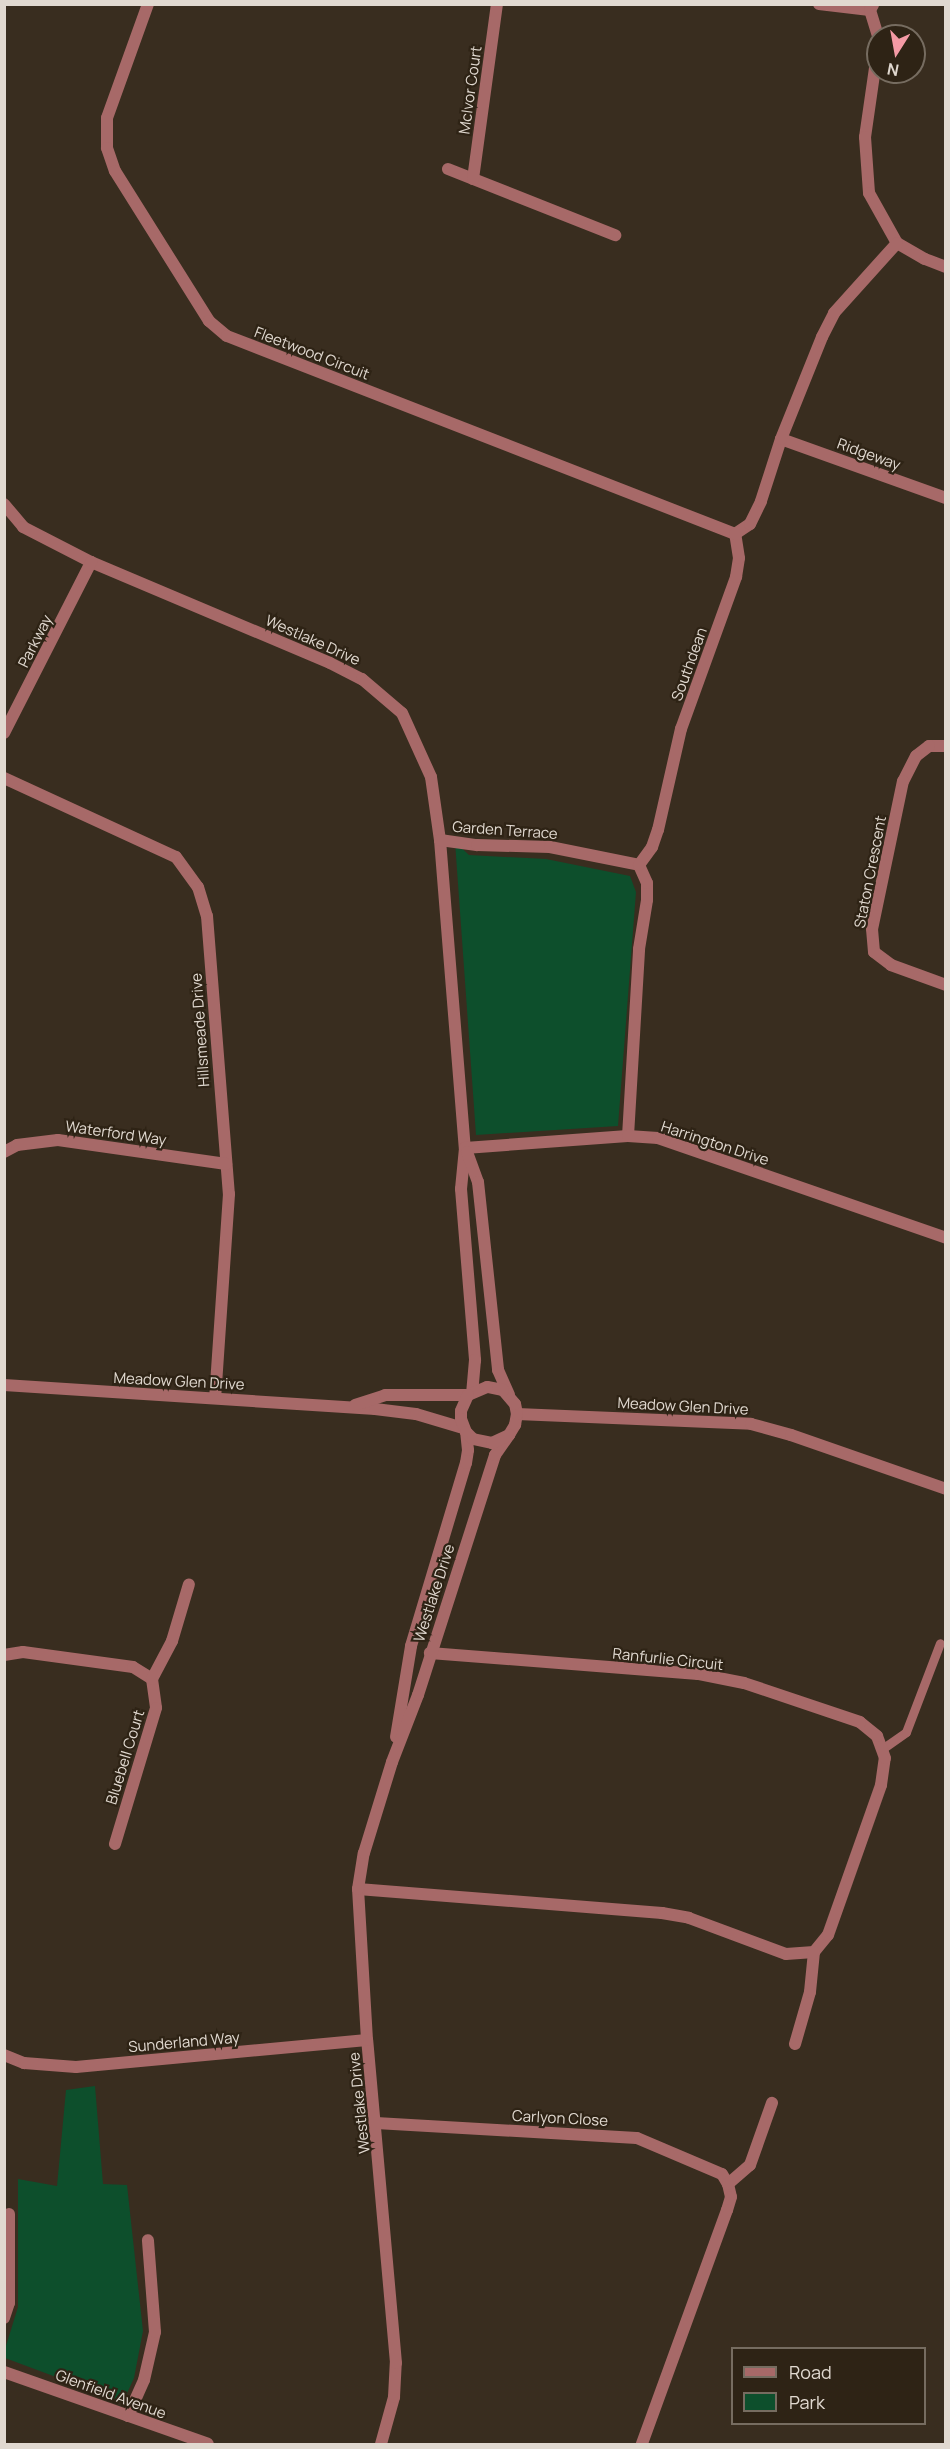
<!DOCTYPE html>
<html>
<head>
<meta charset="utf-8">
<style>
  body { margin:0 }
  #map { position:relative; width:950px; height:2449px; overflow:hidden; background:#392d1f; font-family:Manrope,sans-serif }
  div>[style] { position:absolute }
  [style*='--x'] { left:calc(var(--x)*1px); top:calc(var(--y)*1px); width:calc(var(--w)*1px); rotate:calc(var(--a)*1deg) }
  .green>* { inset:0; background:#0d4f2c }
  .lane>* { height:9px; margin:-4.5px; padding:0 4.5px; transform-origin:4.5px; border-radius:4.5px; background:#a76968 }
  .street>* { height:12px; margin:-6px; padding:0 6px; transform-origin:6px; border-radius:6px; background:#a76968 }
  span { translate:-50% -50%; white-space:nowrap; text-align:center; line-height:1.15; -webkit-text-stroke:4.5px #2e2315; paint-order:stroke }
  .street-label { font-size:15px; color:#e1d9d0 }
  .frame { position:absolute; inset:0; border:6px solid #e1d9d0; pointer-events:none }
  .legend { position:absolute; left:731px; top:2347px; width:195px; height:78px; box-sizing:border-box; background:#2e2315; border:2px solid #766c60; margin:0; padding:8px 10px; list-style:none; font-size:18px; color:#e1d9d0 }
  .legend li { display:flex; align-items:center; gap:12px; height:30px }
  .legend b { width:30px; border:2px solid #766c60 }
  .north { position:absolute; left:866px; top:24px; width:60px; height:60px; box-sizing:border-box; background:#2e2315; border:2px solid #766c60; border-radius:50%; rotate:191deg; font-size:16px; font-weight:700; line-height:24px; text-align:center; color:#e1d9d0 }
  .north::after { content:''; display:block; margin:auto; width:21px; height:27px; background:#f49aa5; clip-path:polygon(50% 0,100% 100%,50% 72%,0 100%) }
</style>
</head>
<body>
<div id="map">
  <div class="green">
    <div style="clip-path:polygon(455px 842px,469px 855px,546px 859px,630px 876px,636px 892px,618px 1126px,476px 1135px)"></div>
    <div style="clip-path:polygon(95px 2086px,103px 2184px,127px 2185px,143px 2331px,134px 2378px,123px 2402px,5px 2358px,5px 2349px,18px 2307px,18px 2179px,57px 2186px,66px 2090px)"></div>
  </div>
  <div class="lane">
    <div style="--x:882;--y:1749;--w:29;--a:-35"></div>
    <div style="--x:906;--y:1732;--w:95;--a:-69.1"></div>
  </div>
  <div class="street">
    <div style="--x:148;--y:4;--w:121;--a:109.8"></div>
    <div style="--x:107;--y:118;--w:30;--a:90"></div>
    <div style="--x:107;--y:148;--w:24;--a:71"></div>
    <div style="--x:115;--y:171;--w:177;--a:57.9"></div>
    <div style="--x:209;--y:321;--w:23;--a:40"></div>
    <div style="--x:227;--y:336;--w:545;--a:21.29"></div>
    <div style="--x:819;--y:4;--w:51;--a:6.7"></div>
    <div style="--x:873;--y:5;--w:6;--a:121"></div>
    <div style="--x:870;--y:10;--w:27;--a:73"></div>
    <div style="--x:878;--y:47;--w:91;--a:98.2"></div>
    <div style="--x:865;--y:137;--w:56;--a:85.9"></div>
    <div style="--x:869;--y:193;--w:57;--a:60.8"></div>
    <div style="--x:897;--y:243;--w:32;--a:30"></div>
    <div style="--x:925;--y:259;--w:22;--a:21"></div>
    <div style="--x:448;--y:169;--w:180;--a:21.6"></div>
    <div style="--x:473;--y:179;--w:177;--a:-82.2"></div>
    <div style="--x:781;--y:439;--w:175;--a:19.7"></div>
    <div style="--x:4;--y:504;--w:30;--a:50"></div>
    <div style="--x:23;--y:527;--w:76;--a:27.2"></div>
    <div style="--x:91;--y:562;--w:259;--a:22.9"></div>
    <div style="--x:330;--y:663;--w:36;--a:27"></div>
    <div style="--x:362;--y:679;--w:52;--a:40.4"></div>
    <div style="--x:402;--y:713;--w:70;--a:65.6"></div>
    <div style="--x:431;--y:777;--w:64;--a:81.9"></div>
    <div style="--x:440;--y:840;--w:309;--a:85.4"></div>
    <div style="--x:465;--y:1148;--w:41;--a:95.6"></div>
    <div style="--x:461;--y:1189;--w:172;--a:85.3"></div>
    <div style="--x:475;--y:1360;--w:32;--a:95"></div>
    <div style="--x:4;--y:733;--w:192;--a:-63"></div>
    <div style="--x:946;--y:746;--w:17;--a:180"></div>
    <div style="--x:929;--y:746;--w:16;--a:142"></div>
    <div style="--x:916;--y:756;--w:28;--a:117"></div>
    <div style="--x:903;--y:781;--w:151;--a:101.8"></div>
    <div style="--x:872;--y:929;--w:23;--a:85"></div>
    <div style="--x:874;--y:952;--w:21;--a:37"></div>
    <div style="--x:891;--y:965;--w:59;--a:20"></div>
    <div style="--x:4;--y:778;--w:189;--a:24.7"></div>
    <div style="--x:176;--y:857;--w:37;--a:54"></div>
    <div style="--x:198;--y:887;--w:30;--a:73"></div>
    <div style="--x:207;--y:916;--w:279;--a:85.5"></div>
    <div style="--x:229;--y:1194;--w:204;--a:93.9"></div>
    <div style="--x:440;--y:840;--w:37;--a:8"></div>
    <div style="--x:477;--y:845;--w:73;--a:1.6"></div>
    <div style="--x:550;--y:847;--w:91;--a:11.4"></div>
    <div style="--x:628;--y:1136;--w:187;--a:-86.6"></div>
    <div style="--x:639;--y:949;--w:50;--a:-80.7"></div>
    <div style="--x:647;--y:900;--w:17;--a:-90"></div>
    <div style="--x:647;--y:883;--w:20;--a:-114"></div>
    <div style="--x:639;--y:865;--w:22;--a:-54"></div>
    <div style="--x:652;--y:847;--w:18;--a:-71"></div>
    <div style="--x:658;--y:830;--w:104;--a:-77.2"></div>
    <div style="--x:681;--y:729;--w:162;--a:-70.1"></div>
    <div style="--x:736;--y:577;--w:19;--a:-81"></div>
    <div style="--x:739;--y:558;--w:24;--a:-99"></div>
    <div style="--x:735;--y:534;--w:18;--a:-34"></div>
    <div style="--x:750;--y:524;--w:25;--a:-64"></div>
    <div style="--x:761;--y:501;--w:65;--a:-72.1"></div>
    <div style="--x:781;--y:439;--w:110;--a:-68.1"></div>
    <div style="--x:822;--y:337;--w:27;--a:-63"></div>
    <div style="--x:834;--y:313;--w:94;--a:-48"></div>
    <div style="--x:465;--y:1148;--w:163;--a:-4.2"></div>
    <div style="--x:628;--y:1136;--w:30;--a:4"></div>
    <div style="--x:658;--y:1138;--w:305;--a:19.1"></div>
    <div style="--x:4;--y:1152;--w:15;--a:-28"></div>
    <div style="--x:17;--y:1145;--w:41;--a:-7"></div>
    <div style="--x:58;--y:1140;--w:170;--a:8.1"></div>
    <div style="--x:467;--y:1152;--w:32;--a:70"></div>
    <div style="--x:478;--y:1182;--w:189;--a:83.9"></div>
    <div style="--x:498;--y:1370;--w:27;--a:66"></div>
    <div style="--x:4;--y:1385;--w:372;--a:3.7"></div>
    <div style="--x:375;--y:1409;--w:41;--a:7"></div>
    <div style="--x:416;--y:1414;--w:49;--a:16.6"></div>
    <div style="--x:355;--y:1405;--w:32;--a:-18"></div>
    <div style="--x:385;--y:1395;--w:83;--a:0"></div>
    <div style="--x:517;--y:1414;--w:234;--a:2.4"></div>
    <div style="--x:751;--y:1424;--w:41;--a:15.4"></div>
    <div style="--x:791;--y:1435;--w:164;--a:19.2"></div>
    <div style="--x:4;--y:1655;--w:19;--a:-9"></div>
    <div style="--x:23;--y:1652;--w:111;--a:7.8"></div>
    <div style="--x:133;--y:1667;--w:22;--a:32"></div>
    <div style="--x:152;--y:1679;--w:29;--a:82"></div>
    <div style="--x:156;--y:1708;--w:142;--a:106.8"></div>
    <div style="--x:152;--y:1679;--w:43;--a:-62.2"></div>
    <div style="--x:172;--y:1641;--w:59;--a:-73.4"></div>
    <div style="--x:396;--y:1737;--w:92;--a:-80.6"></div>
    <div style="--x:411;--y:1646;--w:191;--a:-73.3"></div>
    <div style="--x:466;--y:1463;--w:13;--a:-81"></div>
    <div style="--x:468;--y:1450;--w:18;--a:-96"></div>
    <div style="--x:358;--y:1889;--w:305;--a:4.5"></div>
    <div style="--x:662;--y:1913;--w:27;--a:10"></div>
    <div style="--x:689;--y:1918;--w:103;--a:20.4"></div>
    <div style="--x:786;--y:1954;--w:28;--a:-4"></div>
    <div style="--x:814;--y:1952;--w:22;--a:-51"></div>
    <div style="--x:828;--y:1935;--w:159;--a:-70.5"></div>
    <div style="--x:881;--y:1785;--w:27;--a:-82"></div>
    <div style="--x:885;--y:1758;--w:23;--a:-110"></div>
    <div style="--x:877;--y:1736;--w:22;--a:-141"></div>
    <div style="--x:860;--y:1722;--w:122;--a:-161.4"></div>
    <div style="--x:744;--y:1683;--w:47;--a:-168.9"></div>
    <div style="--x:698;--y:1674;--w:269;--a:-175.5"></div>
    <div style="--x:795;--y:2044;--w:54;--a:-73.9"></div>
    <div style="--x:810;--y:1992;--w:40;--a:-84.3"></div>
    <div style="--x:4;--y:2055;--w:22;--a:22"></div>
    <div style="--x:24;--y:2063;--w:52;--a:4.4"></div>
    <div style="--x:76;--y:2067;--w:292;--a:-5.3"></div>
    <div style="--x:376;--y:2123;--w:261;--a:3.3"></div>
    <div style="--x:637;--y:2138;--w:92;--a:23"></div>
    <div style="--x:722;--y:2174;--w:12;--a:59"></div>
    <div style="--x:728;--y:2184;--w:13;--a:77"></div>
    <div style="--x:731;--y:2197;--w:14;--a:107"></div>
    <div style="--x:727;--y:2210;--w:249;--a:110"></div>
    <div style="--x:728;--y:2184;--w:29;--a:-41"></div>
    <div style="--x:750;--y:2165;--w:66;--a:-70.5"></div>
    <div style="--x:4;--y:2318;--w:16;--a:-72"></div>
    <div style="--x:9;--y:2303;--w:89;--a:-90"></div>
    <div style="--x:4;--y:2372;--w:216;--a:19.4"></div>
    <div style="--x:128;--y:2416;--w:39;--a:-66"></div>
    <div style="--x:144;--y:2380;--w:49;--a:-77.1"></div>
    <div style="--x:155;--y:2332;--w:92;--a:-94.4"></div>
    <div style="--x:381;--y:2444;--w:49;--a:-74.5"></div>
    <div style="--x:394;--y:2397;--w:34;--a:-87"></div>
    <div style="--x:396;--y:2363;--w:324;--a:-95.1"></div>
    <div style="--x:367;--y:2040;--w:151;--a:-93.4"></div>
    <div style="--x:358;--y:1889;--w:36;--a:-81"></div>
    <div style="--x:364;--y:1853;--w:95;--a:-72.9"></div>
    <div style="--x:392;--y:1762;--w:72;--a:-68.8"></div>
    <div style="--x:418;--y:1695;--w:252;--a:-72.2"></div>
    <div style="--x:495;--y:1455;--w:24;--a:-55"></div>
    <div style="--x:509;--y:1435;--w:12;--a:-59"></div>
    <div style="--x:515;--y:1425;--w:11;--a:-80"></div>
    <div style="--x:517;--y:1414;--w:10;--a:-101"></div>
    <div style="--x:515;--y:1404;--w:18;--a:-131"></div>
    <div style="--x:503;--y:1390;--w:16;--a:-169"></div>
    <div style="--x:487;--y:1387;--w:21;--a:157"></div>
    <div style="--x:468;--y:1395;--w:17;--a:114"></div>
    <div style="--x:461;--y:1411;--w:8;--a:90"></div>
    <div style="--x:461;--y:1419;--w:14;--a:69"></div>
    <div style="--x:466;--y:1432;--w:10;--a:45"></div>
    <div style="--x:473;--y:1439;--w:19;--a:12"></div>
    <div style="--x:492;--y:1443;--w:19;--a:-25"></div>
  </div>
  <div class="street-label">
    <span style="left:470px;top:90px;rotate:-82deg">McIvor Court</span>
    <span style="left:312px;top:353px;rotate:21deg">Fleetwood Circuit</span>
    <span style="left:869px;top:454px;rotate:20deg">Ridgeway</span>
    <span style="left:313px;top:640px;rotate:24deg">Westlake Drive</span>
    <span style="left:35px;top:641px;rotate:-63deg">Parkway</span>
    <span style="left:689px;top:664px;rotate:-70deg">Southdean</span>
    <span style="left:505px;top:830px;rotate:4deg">Garden Terrace</span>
    <span style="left:870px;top:872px;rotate:-79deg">Staton Crescent</span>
    <span style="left:200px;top:1030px;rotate:-94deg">Hillsmeade Drive</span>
    <span style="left:116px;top:1133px;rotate:8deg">Waterford Way</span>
    <span style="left:715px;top:1143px;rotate:18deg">Harrington Drive</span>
    <span style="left:179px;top:1381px;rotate:3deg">Meadow Glen Drive</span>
    <span style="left:683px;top:1406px;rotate:3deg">Meadow Glen Drive</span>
    <span style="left:434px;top:1593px;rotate:-72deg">Westlake Drive</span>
    <span style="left:668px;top:1659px;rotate:6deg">Ranfurlie Circuit</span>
    <span style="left:125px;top:1757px;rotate:-73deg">Bluebell Court</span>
    <span style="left:184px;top:2042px;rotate:-5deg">Sunderland Way</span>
    <span style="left:359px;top:2103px;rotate:-96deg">Westlake Drive</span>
    <span style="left:560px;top:2118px;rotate:3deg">Carlyon Close</span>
    <span style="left:111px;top:2394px;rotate:20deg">Glenfield Avenue</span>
  </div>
  <div class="frame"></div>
  <ul class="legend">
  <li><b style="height:8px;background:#a76968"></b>Road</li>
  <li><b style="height:16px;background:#0d4f2c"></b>Park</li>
  </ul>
  <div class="north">N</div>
</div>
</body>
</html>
